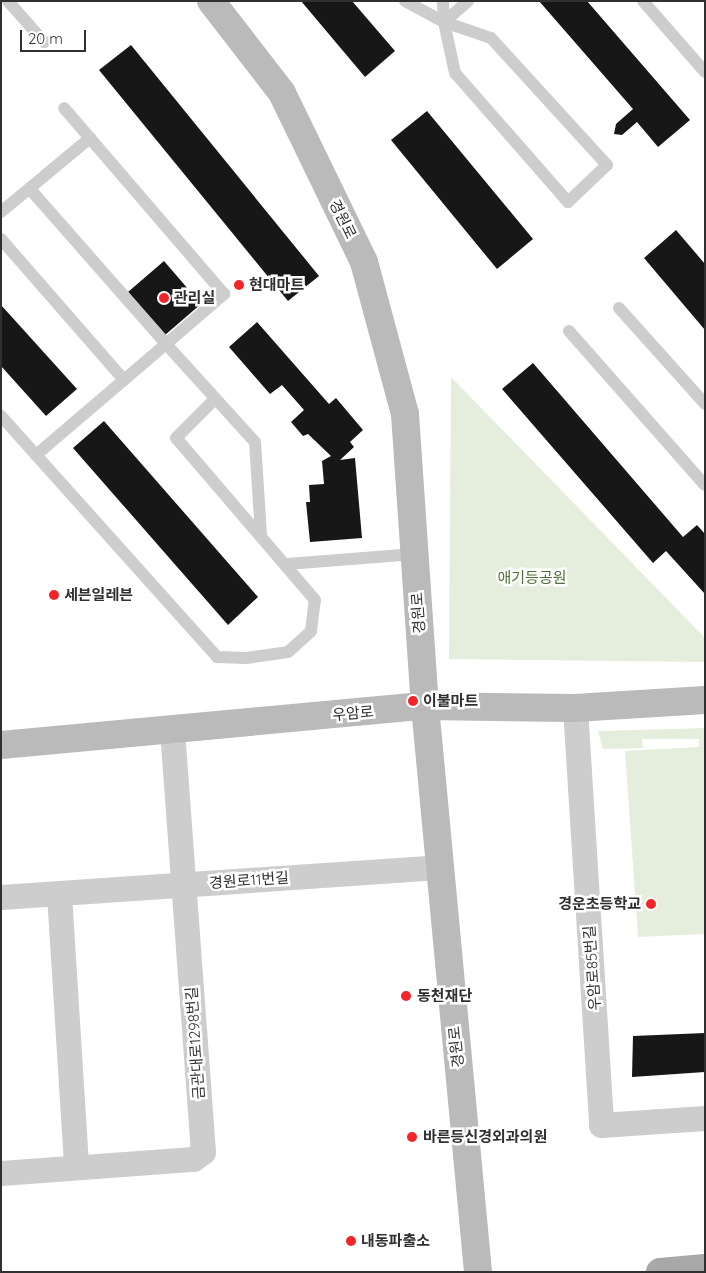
<!DOCTYPE html>
<html>
<head>
<meta charset="utf-8">
<style>
  body { margin:0 }
  #map { position:relative; width:706px; height:1273px; overflow:hidden; background:#fff; font-family:Quicksand,"Noto Sans KR",sans-serif }
  div>[style] { position:absolute }
  [style*='--x'] { left:calc(var(--x)*1px); top:calc(var(--y)*1px); width:calc(var(--w)*1px); rotate:calc(var(--a)*1deg) }
  .green>* { inset:0; background:#e5eedd }
  .building>* { inset:0; background:#171717 }
  .lane>* { height:12px; margin:-6px; padding:0 6px; transform-origin:6px; border-radius:6px; background:#cdcdcd }
  .street>* { height:25px; margin:-12.5px; padding:0 12.5px; transform-origin:12.5px; border-radius:12.5px; background:#cdcdcd }
  .secondary>* { height:28px; margin:-14px; padding:0 14px; transform-origin:14px; border-radius:14px; background:#bababa }
  .primary>* { height:28px; margin:-14px; padding:0 14px; transform-origin:14px; border-radius:14px; background:#a8a8a8 }
  .dots>* { width:14px; height:14px; translate:-50% -50%; box-sizing:border-box; border:2px solid #fff; border-radius:50% }
  span { translate:-50% -50%; white-space:nowrap; text-align:center; line-height:1.15; -webkit-text-stroke:5px #fff; paint-order:stroke }
  .street-label { font-size:15px; color:#303030 }
  .poi-label { font-size:15px; color:#303030; font-weight:700 }
  .left { translate:0 -50%; text-align:left }
  .right { translate:-100% -50%; text-align:right }
  .park-label { font-size:15px; color:#507039 }
  .frame { position:absolute; inset:0; border:2px solid #303030; pointer-events:none }
  .scale { position:absolute; left:20px; top:30px; width:66px; height:22px; box-sizing:border-box; border:2px solid #303030; border-top:0; padding-left:6px; font-size:15px; line-height:18px; white-space:nowrap; color:#303030; -webkit-text-stroke:4px #fff; paint-order:stroke }
</style>
</head>
<body>
<div id="map">
  <div class="green">
    <div style="clip-path:polygon(451px 377px,705px 638px,705px 662px,449px 659px)"></div>
    <div style="clip-path:polygon(705px 728px,705px 934px,638px 937px,625px 751px,699px 747px,699px 739px,642px 739px,643px 748px,603px 749px,598px 731px)"></div>
  </div>
  <div class="building">
    <div style="clip-path:polygon(301px 1px,352px 1px,395px 51px,365px 77px)"></div>
    <div style="clip-path:polygon(539px 1px,587px 1px,690px 120px,658px 147px,637px 122px,622px 135px,614px 134px,616px 124px,633px 109px)"></div>
    <div style="clip-path:polygon(131px 45px,319px 276px,288px 301px,99px 70px)"></div>
    <div style="clip-path:polygon(427px 111px,533px 239px,497px 269px,391px 140px)"></div>
    <div style="clip-path:polygon(676px 230px,705px 264px,705px 330px,644px 258px)"></div>
    <div style="clip-path:polygon(164px 261px,201px 304px,165px 335px,128px 292px)"></div>
    <div style="clip-path:polygon(1px 305px,77px 389px,46px 416px,1px 366px)"></div>
    <div style="clip-path:polygon(257px 322px,329px 404px,336px 398px,363px 430px,350px 442px,354px 447px,340px 460px,355px 458px,362px 538px,310px 542px,306px 502px,310px 502px,309px 485px,324px 484px,322px 461px,331px 456px,308px 434px,303px 436px,291px 422px,304px 410px,282px 385px,270px 394px,229px 347px)"></div>
    <div style="clip-path:polygon(533px 363px,683px 537px,697px 525px,705px 534px,705px 594px,666px 551px,653px 563px,502px 389px)"></div>
    <div style="clip-path:polygon(104px 421px,258px 597px,228px 625px,73px 448px)"></div>
    <div style="clip-path:polygon(705px 1033px,705px 1072px,632px 1077px,633px 1036px)"></div>
  </div>
  <div class="lane">
    <div style="--x:8;--y:1;--w:55;--a:48.7"></div>
    <div style="--x:405;--y:1;--w:44;--a:28.3"></div>
    <div style="--x:444;--y:22;--w:50;--a:18.8"></div>
    <div style="--x:491;--y:38;--w:172;--a:47.6"></div>
    <div style="--x:607;--y:165;--w:54;--a:136.5"></div>
    <div style="--x:568;--y:202;--w:171;--a:-131.2"></div>
    <div style="--x:455;--y:73;--w:52;--a:-102.2"></div>
    <div style="--x:444;--y:22;--w:21;--a:-93"></div>
    <div style="--x:643;--y:1;--w:94;--a:48.9"></div>
    <div style="--x:444;--y:22;--w:32;--a:-41"></div>
    <div style="--x:30;--y:189;--w:206;--a:48.7"></div>
    <div style="--x:166;--y:344;--w:77;--a:-40.8"></div>
    <div style="--x:224;--y:294;--w:245;--a:-130.7"></div>
    <div style="--x:1;--y:212;--w:116;--a:-39.7"></div>
    <div style="--x:1;--y:239;--w:187;--a:48.9"></div>
    <div style="--x:619;--y:308;--w:129;--a:48.1"></div>
    <div style="--x:569;--y:331;--w:205;--a:48.6"></div>
    <div style="--x:1;--y:416;--w:324;--a:48.1"></div>
    <div style="--x:217;--y:657;--w:29;--a:2"></div>
    <div style="--x:246;--y:658;--w:42;--a:-8.1"></div>
    <div style="--x:288;--y:652;--w:31;--a:-42"></div>
    <div style="--x:311;--y:631;--w:31;--a:-83"></div>
    <div style="--x:315;--y:600;--w:213;--a:-130.6"></div>
    <div style="--x:176;--y:438;--w:54;--a:-45"></div>
    <div style="--x:36;--y:455;--w:171;--a:-40.5"></div>
    <div style="--x:166;--y:344;--w:132;--a:47.8"></div>
    <div style="--x:255;--y:442;--w:92;--a:86.3"></div>
    <div style="--x:287;--y:564;--w:128;--a:-4.5"></div>
  </div>
  <div class="street">
    <div style="--x:575;--y:708;--w:418;--a:86.4"></div>
    <div style="--x:601;--y:1125;--w:104;--a:-3.9"></div>
    <div style="--x:59;--y:894;--w:273;--a:86.4"></div>
    <div style="--x:1;--y:897;--w:439;--a:-3.9"></div>
    <div style="--x:1;--y:1173;--w:193;--a:-4.2"></div>
    <div style="--x:193;--y:1159;--w:12;--a:-35"></div>
    <div style="--x:203;--y:1152;--w:423;--a:-94.2"></div>
  </div>
  <div class="secondary">
    <div style="--x:211;--y:1;--w:116;--a:52.3"></div>
    <div style="--x:282;--y:93;--w:188;--a:64.1"></div>
    <div style="--x:364;--y:262;--w:157;--a:74.9"></div>
    <div style="--x:405;--y:414;--w:293;--a:86.1"></div>
    <div style="--x:425;--y:706;--w:568;--a:84.65"></div>
    <div style="--x:1;--y:745;--w:426;--a:-5.3"></div>
    <div style="--x:425;--y:706;--w:150;--a:0.8"></div>
    <div style="--x:575;--y:708;--w:130;--a:-3.5"></div>
  </div>
  <div class="primary">
    <div style="--x:660;--y:1272;--w:45;--a:-5.1"></div>
  </div>
  <div class="dots">
    <div style="left:239px;top:285px;background:#f42528"></div>
    <div style="left:164px;top:298px;background:#f42528"></div>
    <div style="left:54px;top:595px;background:#f42528"></div>
    <div style="left:413px;top:701px;background:#f42528"></div>
    <div style="left:651px;top:904px;background:#f42528"></div>
    <div style="left:406px;top:996px;background:#f42528"></div>
    <div style="left:412px;top:1137px;background:#f42528"></div>
    <div style="left:351px;top:1241px;background:#f42528"></div>
  </div>
  <div class="street-label">
    <span style="left:343px;top:219px;rotate:64deg">경원로</span>
    <span style="left:418px;top:613px;rotate:-94deg">경원로</span>
    <span style="left:353px;top:713px;rotate:-5deg">우암로</span>
    <span style="left:249px;top:880px;rotate:-4deg">경원로11번길</span>
    <span style="left:592px;top:968px;rotate:-94deg">우암로85번길</span>
    <span style="left:195px;top:1043px;rotate:-94deg">금관대로1298번길</span>
    <span style="left:456px;top:1047px;rotate:-96deg">경원로</span>
  </div>
  <div class="poi-label">
    <span class="left" style="left:249px;top:285px">현대마트</span>
    <span class="left" style="left:174px;top:298px">관리실</span>
    <span class="left" style="left:64px;top:595px">세븐일레븐</span>
    <span class="left" style="left:423px;top:701px">이불마트</span>
    <span class="right" style="left:641px;top:904px">경운초등학교</span>
    <span class="left" style="left:417px;top:996px">동천재단</span>
    <span class="left" style="left:423px;top:1137px">바른등신경외과의원</span>
    <span class="left" style="left:361px;top:1241px">내동파출소</span>
  </div>
  <div class="park-label">
    <span style="left:532px;top:578px">애기등공원</span>
  </div>
  <div class="frame"></div>
  <div class="scale">20 m</div>
</div>
</body>
</html>
